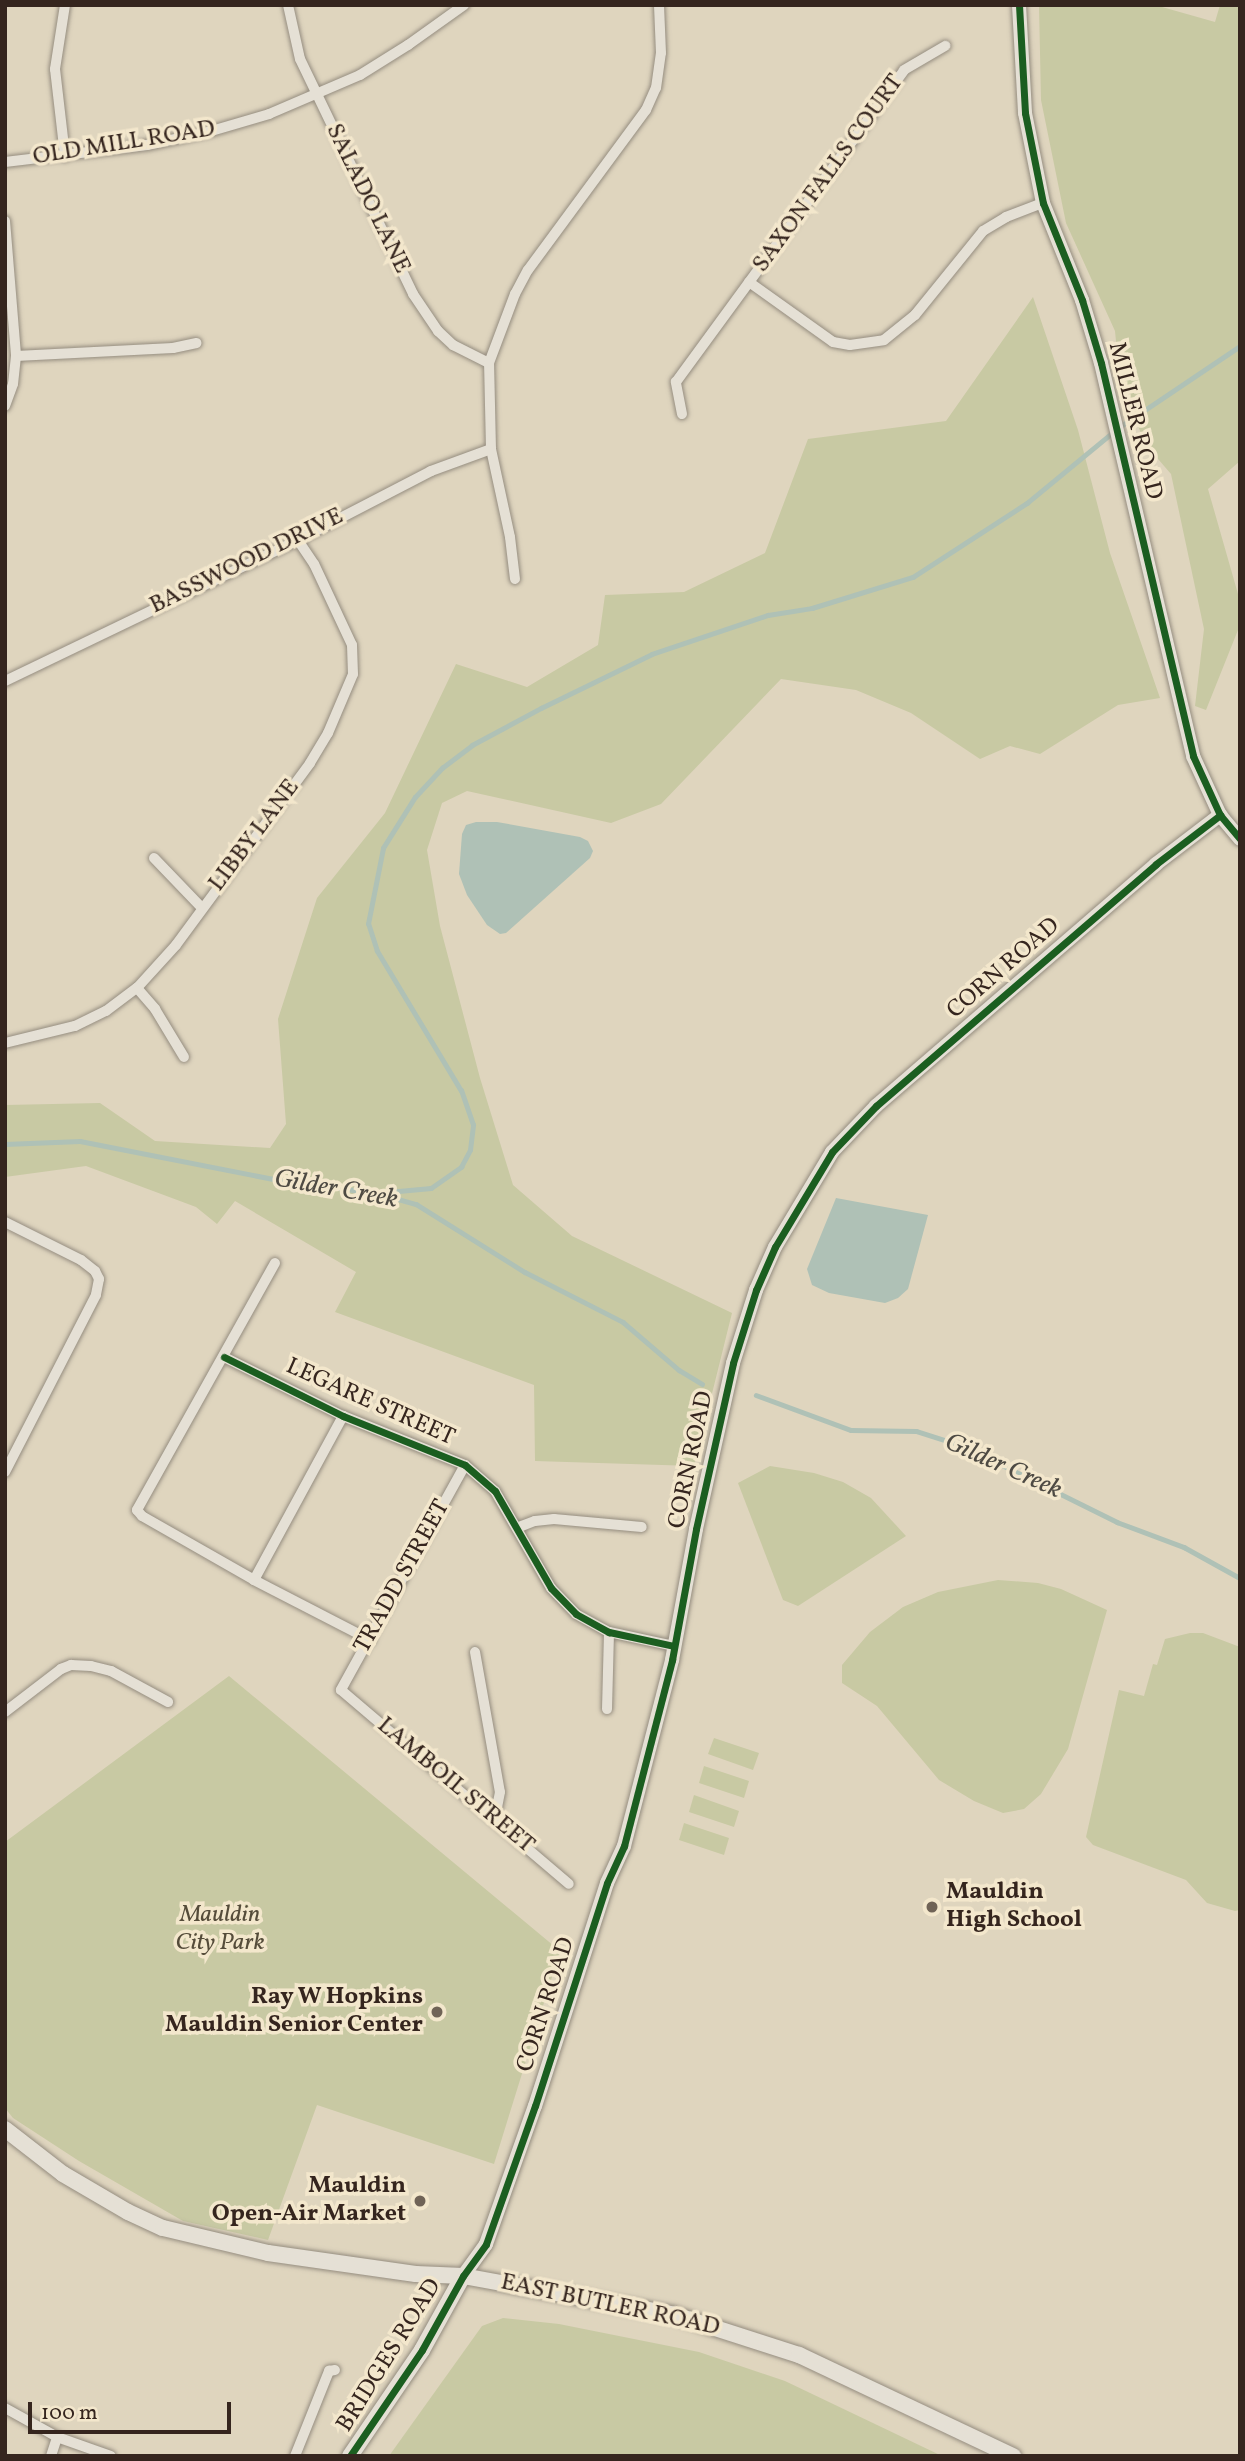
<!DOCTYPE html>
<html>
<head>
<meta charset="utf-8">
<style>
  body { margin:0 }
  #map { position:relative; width:1245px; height:2461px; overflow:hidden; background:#dfd5be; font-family:Vollkorn,serif }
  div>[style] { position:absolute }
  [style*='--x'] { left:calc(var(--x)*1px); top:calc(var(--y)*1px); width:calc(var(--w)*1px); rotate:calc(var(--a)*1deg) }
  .green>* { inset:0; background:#c8c9a3 }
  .water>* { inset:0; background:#afc1b6 }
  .stream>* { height:4.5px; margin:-2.25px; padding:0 2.25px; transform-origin:2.25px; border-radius:2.25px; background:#afc1b6 }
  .roads { filter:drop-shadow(0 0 2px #958d80) drop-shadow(0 0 2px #958d80) }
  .minor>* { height:10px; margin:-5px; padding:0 5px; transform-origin:5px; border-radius:5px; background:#e5e0d5 }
  .tertiary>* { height:14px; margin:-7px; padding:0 7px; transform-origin:7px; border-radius:7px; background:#e5e0d5 }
  .secondary>* { height:16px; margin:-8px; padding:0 8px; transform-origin:8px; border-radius:8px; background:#e5e0d5 }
  .cycleway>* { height:7px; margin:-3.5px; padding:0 3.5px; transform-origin:3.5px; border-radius:3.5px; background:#1b5e20 }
  .dots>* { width:19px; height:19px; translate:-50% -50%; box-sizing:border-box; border:4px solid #f3e7cc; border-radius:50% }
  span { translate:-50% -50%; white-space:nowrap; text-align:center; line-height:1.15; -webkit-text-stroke:7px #f3e7cc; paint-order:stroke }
  .street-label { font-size:24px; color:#35251e }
  .poi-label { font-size:24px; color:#35251e; font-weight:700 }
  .left { translate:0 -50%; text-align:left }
  .right { translate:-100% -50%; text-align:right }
  .park-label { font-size:24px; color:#554c3a; font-style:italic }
  .water-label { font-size:26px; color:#4e4a43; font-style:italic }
  .frame { position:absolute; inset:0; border:7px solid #35251e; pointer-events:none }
  .scale { position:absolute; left:28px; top:2402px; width:203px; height:32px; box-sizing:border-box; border:4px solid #35251e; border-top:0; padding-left:9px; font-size:21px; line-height:24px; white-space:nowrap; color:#35251e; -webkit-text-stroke:5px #f3e7cc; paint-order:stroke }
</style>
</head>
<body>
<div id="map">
  <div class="green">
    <div style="clip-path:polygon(1039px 5px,1155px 5px,1215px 22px,1220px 5px,1240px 5px,1240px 461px,1208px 489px,1240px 601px,1240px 625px,1206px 710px,1195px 706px,1204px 629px,1171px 474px,1146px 445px,1120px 383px,1115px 331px,1066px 223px,1041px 100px)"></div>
    <div style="clip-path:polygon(1033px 297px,1078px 430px,1110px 553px,1160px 698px,1118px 705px,1040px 754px,1010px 746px,980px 759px,911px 713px,856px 690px,781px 679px,661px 804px,611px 823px,467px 791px,442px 803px,427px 850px,440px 926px,480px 1078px,513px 1185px,572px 1236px,732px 1313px,694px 1466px,535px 1461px,534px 1385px,335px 1312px,356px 1272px,235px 1201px,217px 1224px,196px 1207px,86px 1166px,5px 1177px,5px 1105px,100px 1103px,155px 1141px,270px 1148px,286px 1124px,278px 1019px,317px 898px,385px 813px,456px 664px,527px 687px,598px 645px,605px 595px,684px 592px,765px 553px,808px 439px,946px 421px)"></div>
    <div style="clip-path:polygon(770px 1466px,814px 1473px,843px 1482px,871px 1498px,906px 1536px,798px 1606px,783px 1600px,738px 1483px)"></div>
    <div style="clip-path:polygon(998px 1580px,1038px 1583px,1061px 1589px,1107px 1610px,1068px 1749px,1041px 1794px,1024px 1809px,1003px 1813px,974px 1801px,939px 1780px,877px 1706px,842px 1683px,842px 1665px,870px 1632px,903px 1607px,938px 1592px)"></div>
    <div style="clip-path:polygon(1190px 1633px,1203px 1633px,1240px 1647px,1240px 1910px,1235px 1911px,1207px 1903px,1186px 1880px,1093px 1845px,1086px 1837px,1119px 1690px,1144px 1696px,1153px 1664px,1157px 1665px,1165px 1639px)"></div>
    <div style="clip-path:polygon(229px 1676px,560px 1951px,494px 2164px,317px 2105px,268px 2240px,183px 2221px,79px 2161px,13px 2118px,5px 2108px,5px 1842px)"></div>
    <div style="clip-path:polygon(714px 1738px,759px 1753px,753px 1770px,708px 1754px)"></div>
    <div style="clip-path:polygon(704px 1766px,749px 1781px,744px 1798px,699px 1783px)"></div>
    <div style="clip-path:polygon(694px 1795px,739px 1811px,734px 1827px,689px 1812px)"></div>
    <div style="clip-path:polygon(684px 1823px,729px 1838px,724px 1855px,679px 1840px)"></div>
    <div style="clip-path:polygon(503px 2318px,559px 2324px,699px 2352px,785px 2381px,942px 2456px,389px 2456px,482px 2326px)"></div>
  </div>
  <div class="water">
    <div style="clip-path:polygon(476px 822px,497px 822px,580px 837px,588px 841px,593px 851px,590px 858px,506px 933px,500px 934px,487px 925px,467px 895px,459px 874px,462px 834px,466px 825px)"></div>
    <div style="clip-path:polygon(836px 1198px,928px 1215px,908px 1289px,898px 1298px,885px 1303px,829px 1293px,812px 1285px,807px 1269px)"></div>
  </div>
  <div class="stream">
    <div style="--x:1121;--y:426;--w:143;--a:-33.9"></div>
    <div style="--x:5;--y:1144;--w:75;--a:-2.3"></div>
    <div style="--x:80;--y:1141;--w:203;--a:11.1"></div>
    <div style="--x:279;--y:1180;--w:99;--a:7.6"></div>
    <div style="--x:377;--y:1193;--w:41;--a:15.8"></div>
    <div style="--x:416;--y:1204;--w:128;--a:32"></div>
    <div style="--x:525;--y:1272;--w:110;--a:27"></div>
    <div style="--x:623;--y:1322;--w:74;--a:40.6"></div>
    <div style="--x:679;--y:1370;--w:27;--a:31"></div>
    <div style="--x:377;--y:1193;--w:54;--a:-5.3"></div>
    <div style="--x:431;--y:1188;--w:37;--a:-35"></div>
    <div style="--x:461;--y:1167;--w:19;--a:-62"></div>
    <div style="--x:470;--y:1150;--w:25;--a:-83"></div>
    <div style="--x:473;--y:1125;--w:36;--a:-109"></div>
    <div style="--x:461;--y:1091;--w:163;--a:-121"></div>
    <div style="--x:377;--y:951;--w:28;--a:-108"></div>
    <div style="--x:368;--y:924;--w:77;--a:-78.8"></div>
    <div style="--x:383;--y:848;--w:60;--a:-57.9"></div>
    <div style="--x:415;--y:797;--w:40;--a:-47"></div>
    <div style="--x:442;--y:768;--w:38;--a:-37"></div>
    <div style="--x:472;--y:745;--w:78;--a:-28.2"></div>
    <div style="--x:541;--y:708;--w:123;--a:-25.9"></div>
    <div style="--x:652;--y:654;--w:122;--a:-18.6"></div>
    <div style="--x:768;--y:615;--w:45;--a:-9"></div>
    <div style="--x:812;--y:608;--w:106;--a:-17.1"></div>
    <div style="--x:913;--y:577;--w:136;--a:-33"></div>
    <div style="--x:1027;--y:503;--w:112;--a:-39.5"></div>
    <div style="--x:756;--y:1395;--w:101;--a:20.2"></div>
    <div style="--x:851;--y:1430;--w:65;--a:0.9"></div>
    <div style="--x:916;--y:1431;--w:52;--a:17.7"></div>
    <div style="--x:966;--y:1447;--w:169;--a:26.4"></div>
    <div style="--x:1117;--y:1522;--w:72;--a:20.5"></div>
    <div style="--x:1184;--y:1547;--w:64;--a:29"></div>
  </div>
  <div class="roads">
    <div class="minor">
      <div style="--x:65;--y:5;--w:65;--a:98.9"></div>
      <div style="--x:55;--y:69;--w:88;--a:83.4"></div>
      <div style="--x:288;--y:5;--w:55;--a:77.5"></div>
      <div style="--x:300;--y:59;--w:261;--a:64.3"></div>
      <div style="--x:413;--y:294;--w:45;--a:56"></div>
      <div style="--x:438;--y:331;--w:21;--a:43"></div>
      <div style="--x:453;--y:345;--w:40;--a:26.6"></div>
      <div style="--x:5;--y:162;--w:143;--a:-6.8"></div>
      <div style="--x:147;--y:145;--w:62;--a:-12"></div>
      <div style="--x:208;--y:132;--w:64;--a:-16.4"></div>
      <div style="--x:269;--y:114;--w:99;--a:-23.2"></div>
      <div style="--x:360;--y:75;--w:57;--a:-32"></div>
      <div style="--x:408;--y:45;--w:69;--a:-35.5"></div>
      <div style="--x:5;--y:221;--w:135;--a:85.3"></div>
      <div style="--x:16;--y:356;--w:28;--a:96"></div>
      <div style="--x:13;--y:384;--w:23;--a:110"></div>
      <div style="--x:749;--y:282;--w:103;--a:35.5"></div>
      <div style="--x:833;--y:342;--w:17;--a:10"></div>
      <div style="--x:850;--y:345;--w:34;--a:-8"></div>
      <div style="--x:884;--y:340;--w:40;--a:-39"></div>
      <div style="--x:915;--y:315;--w:108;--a:-51"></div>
      <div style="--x:983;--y:231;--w:27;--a:-31"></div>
      <div style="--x:1006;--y:217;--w:40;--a:-21"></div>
      <div style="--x:16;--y:356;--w:157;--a:-2.9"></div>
      <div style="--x:173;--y:348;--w:24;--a:-12"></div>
      <div style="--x:682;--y:414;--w:33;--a:-101"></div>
      <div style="--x:676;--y:382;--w:386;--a:-53.8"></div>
      <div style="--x:904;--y:70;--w:48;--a:-30.3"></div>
      <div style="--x:515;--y:579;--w:42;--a:-96.8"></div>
      <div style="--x:510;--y:537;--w:90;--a:-102.2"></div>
      <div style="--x:491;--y:449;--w:86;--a:-91.3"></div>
      <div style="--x:489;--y:363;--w:74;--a:-69.4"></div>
      <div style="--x:515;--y:294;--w:27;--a:-62"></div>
      <div style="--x:528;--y:270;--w:199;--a:-53.6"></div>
      <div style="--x:646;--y:110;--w:24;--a:-66"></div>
      <div style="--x:656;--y:88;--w:35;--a:-82"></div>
      <div style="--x:661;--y:53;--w:48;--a:-92.4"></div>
      <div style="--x:5;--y:681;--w:325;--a:-25.7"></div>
      <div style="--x:298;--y:540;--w:150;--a:-27.4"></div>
      <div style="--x:431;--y:471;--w:64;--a:-20.1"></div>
      <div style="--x:154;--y:858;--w:68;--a:46.2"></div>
      <div style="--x:137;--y:988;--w:28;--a:49"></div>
      <div style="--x:155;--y:1009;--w:56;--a:58.9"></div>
      <div style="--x:5;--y:1043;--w:72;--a:-13.7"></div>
      <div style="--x:75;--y:1026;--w:34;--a:-26"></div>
      <div style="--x:106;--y:1011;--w:39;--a:-37"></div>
      <div style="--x:137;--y:988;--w:58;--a:-47.8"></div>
      <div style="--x:176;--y:945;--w:226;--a:-53.6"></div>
      <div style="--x:310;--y:763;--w:35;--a:-59"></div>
      <div style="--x:328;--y:733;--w:64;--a:-67"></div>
      <div style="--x:353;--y:674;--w:29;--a:-92"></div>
      <div style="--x:352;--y:645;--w:89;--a:-115.1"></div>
      <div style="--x:314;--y:564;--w:29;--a:-124"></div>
      <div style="--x:5;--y:1222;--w:85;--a:26.6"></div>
      <div style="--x:81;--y:1260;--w:18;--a:38"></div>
      <div style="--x:95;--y:1271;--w:9;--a:63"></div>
      <div style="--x:99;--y:1279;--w:16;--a:101"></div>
      <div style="--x:96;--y:1295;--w:199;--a:117.2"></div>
      <div style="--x:275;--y:1263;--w:283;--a:119.2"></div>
      <div style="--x:137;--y:1510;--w:8;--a:50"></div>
      <div style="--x:142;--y:1516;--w:129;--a:29.7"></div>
      <div style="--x:254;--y:1580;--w:131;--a:27.3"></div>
      <div style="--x:224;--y:1357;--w:133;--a:26.4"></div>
      <div style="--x:343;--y:1416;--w:131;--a:21.9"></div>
      <div style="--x:465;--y:1465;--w:40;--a:41"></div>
      <div style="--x:495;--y:1491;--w:112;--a:60"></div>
      <div style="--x:551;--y:1588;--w:36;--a:46"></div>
      <div style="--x:576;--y:1614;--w:38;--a:29"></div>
      <div style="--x:609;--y:1632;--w:66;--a:12.2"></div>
      <div style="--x:465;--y:1465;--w:257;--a:118.9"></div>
      <div style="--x:341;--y:1690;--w:299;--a:40.4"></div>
      <div style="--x:519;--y:1527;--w:17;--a:-21"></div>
      <div style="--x:535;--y:1521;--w:19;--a:-6"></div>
      <div style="--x:554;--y:1519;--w:88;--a:5.2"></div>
      <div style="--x:254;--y:1580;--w:187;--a:-61.5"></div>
      <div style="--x:475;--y:1652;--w:142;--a:79.9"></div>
      <div style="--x:500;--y:1792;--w:26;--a:101"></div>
      <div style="--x:607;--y:1709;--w:77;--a:-88.5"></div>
      <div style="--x:5;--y:1712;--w:71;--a:-37.5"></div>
      <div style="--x:61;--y:1669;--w:11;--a:-22"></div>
      <div style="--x:71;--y:1665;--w:20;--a:3"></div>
      <div style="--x:91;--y:1666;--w:21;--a:14"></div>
      <div style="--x:111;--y:1671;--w:65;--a:28.5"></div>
      <div style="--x:5;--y:2408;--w:60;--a:29.1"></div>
      <div style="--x:57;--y:2437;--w:57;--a:19.4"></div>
      <div style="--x:51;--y:2456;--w:20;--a:-72"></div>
      <div style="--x:295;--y:2456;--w:92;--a:-68.2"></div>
      <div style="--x:329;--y:2371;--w:6;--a:-9"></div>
    </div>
    <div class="tertiary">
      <div style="--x:1019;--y:5;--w:108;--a:86.8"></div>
      <div style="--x:1025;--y:113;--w:92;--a:78.7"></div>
      <div style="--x:1043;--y:203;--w:105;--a:68.1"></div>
      <div style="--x:1082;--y:300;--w:66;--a:73.2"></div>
      <div style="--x:1101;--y:363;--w:404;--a:76.8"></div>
      <div style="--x:1193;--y:756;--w:65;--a:65.4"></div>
      <div style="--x:1220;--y:815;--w:31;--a:50"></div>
      <div style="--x:463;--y:2276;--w:39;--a:-54"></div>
      <div style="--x:486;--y:2244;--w:146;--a:-70.5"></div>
      <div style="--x:535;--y:2106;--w:234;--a:-72.1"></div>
      <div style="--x:607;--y:1883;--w:41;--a:-65.3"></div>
      <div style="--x:624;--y:1846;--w:192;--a:-75.5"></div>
      <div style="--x:672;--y:1660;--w:133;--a:-79.6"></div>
      <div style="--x:696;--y:1529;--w:170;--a:-77.4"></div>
      <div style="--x:733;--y:1363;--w:77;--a:-72.5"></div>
      <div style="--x:756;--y:1290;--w:47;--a:-66.2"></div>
      <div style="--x:775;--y:1247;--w:111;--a:-59"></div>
      <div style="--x:832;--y:1152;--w:64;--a:-46.3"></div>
      <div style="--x:876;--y:1106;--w:370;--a:-40.8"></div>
      <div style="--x:1156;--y:864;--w:81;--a:-37.4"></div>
    </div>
    <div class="secondary">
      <div style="--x:5;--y:2129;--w:73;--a:37.8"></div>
      <div style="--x:63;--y:2174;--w:75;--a:30.3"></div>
      <div style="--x:128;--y:2212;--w:38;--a:25"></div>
      <div style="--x:163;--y:2228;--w:108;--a:13.4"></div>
      <div style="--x:268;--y:2253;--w:149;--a:8.1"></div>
      <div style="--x:416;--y:2274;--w:47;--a:2.4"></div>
      <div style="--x:463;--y:2276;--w:216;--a:10.4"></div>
      <div style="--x:675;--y:2315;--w:130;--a:17.9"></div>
      <div style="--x:799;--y:2355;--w:237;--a:25.3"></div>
      <div style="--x:350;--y:2456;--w:128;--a:-55.8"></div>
      <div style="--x:422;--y:2350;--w:85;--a:-61"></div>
    </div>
  </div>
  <div class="cycleway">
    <div style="--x:1019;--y:5;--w:108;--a:86.8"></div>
    <div style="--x:1025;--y:113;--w:92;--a:78.7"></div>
    <div style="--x:1043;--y:203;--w:105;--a:68.1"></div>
    <div style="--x:1082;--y:300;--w:66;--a:73.2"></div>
    <div style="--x:1101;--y:363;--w:404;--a:76.8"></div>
    <div style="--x:1193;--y:756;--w:65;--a:65.4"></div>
    <div style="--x:1220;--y:815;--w:31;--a:50"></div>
    <div style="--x:224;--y:1357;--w:133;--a:26.4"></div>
    <div style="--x:343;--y:1416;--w:131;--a:21.9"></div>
    <div style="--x:465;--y:1465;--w:40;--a:41"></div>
    <div style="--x:495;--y:1491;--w:112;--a:60"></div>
    <div style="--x:551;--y:1588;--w:36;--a:46"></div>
    <div style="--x:576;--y:1614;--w:38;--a:29"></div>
    <div style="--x:609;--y:1632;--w:66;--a:12.2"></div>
    <div style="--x:350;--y:2456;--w:128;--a:-55.8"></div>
    <div style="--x:422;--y:2350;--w:85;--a:-61"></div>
    <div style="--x:463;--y:2276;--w:39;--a:-54"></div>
    <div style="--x:486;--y:2244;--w:146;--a:-70.5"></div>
    <div style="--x:535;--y:2106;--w:234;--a:-72.1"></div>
    <div style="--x:607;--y:1883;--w:41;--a:-65.3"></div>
    <div style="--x:624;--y:1846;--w:192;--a:-75.5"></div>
    <div style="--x:672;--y:1660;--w:133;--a:-79.6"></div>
    <div style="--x:696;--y:1529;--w:170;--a:-77.4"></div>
    <div style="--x:733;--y:1363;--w:77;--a:-72.5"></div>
    <div style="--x:756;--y:1290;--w:47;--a:-66.2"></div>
    <div style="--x:775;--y:1247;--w:111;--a:-59"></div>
    <div style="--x:832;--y:1152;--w:64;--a:-46.3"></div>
    <div style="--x:876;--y:1106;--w:370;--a:-40.8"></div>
    <div style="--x:1156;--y:864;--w:81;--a:-37.4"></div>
  </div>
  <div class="dots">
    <div style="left:932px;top:1907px;background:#706356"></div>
    <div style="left:437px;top:2012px;background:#706356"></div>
    <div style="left:420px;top:2201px;background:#706356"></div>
  </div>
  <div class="street-label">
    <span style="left:124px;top:144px;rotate:-9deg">OLD MILL ROAD</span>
    <span style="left:829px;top:174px;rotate:-54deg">SAXON FALLS COURT</span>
    <span style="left:367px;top:199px;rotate:64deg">SALADO LANE</span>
    <span style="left:1134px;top:421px;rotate:76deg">MILLER ROAD</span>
    <span style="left:247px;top:562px;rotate:-26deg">BASSWOOD DRIVE</span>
    <span style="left:255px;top:836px;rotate:-53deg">LIBBY LANE</span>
    <span style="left:1004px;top:969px;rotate:-41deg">CORN ROAD</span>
    <span style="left:370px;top:1403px;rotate:24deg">LEGARE STREET</span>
    <span style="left:692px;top:1460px;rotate:-78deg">CORN ROAD</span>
    <span style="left:403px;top:1577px;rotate:-61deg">TRADD STREET</span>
    <span style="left:455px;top:1786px;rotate:40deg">LAMBOIL STREET</span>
    <span style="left:547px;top:2005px;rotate:-72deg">CORN ROAD</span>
    <span style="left:610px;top:2306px;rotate:12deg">EAST BUTLER ROAD</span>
    <span style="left:390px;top:2356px;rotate:-58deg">BRIDGES ROAD</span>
  </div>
  <div class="poi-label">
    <span class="left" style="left:946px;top:1907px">Mauldin<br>High School</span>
    <span class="right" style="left:423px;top:2012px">Ray W Hopkins<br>Mauldin Senior Center</span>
    <span class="right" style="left:406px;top:2201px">Mauldin<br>Open-Air Market</span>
  </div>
  <div class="park-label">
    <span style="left:220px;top:1930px">Mauldin<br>City Park</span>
  </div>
  <div class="water-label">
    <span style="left:336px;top:1190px;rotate:10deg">Gilder Creek</span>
    <span style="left:1003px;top:1467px;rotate:24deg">Gilder Creek</span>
  </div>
  <div class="frame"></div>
  <div class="scale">100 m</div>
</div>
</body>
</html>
